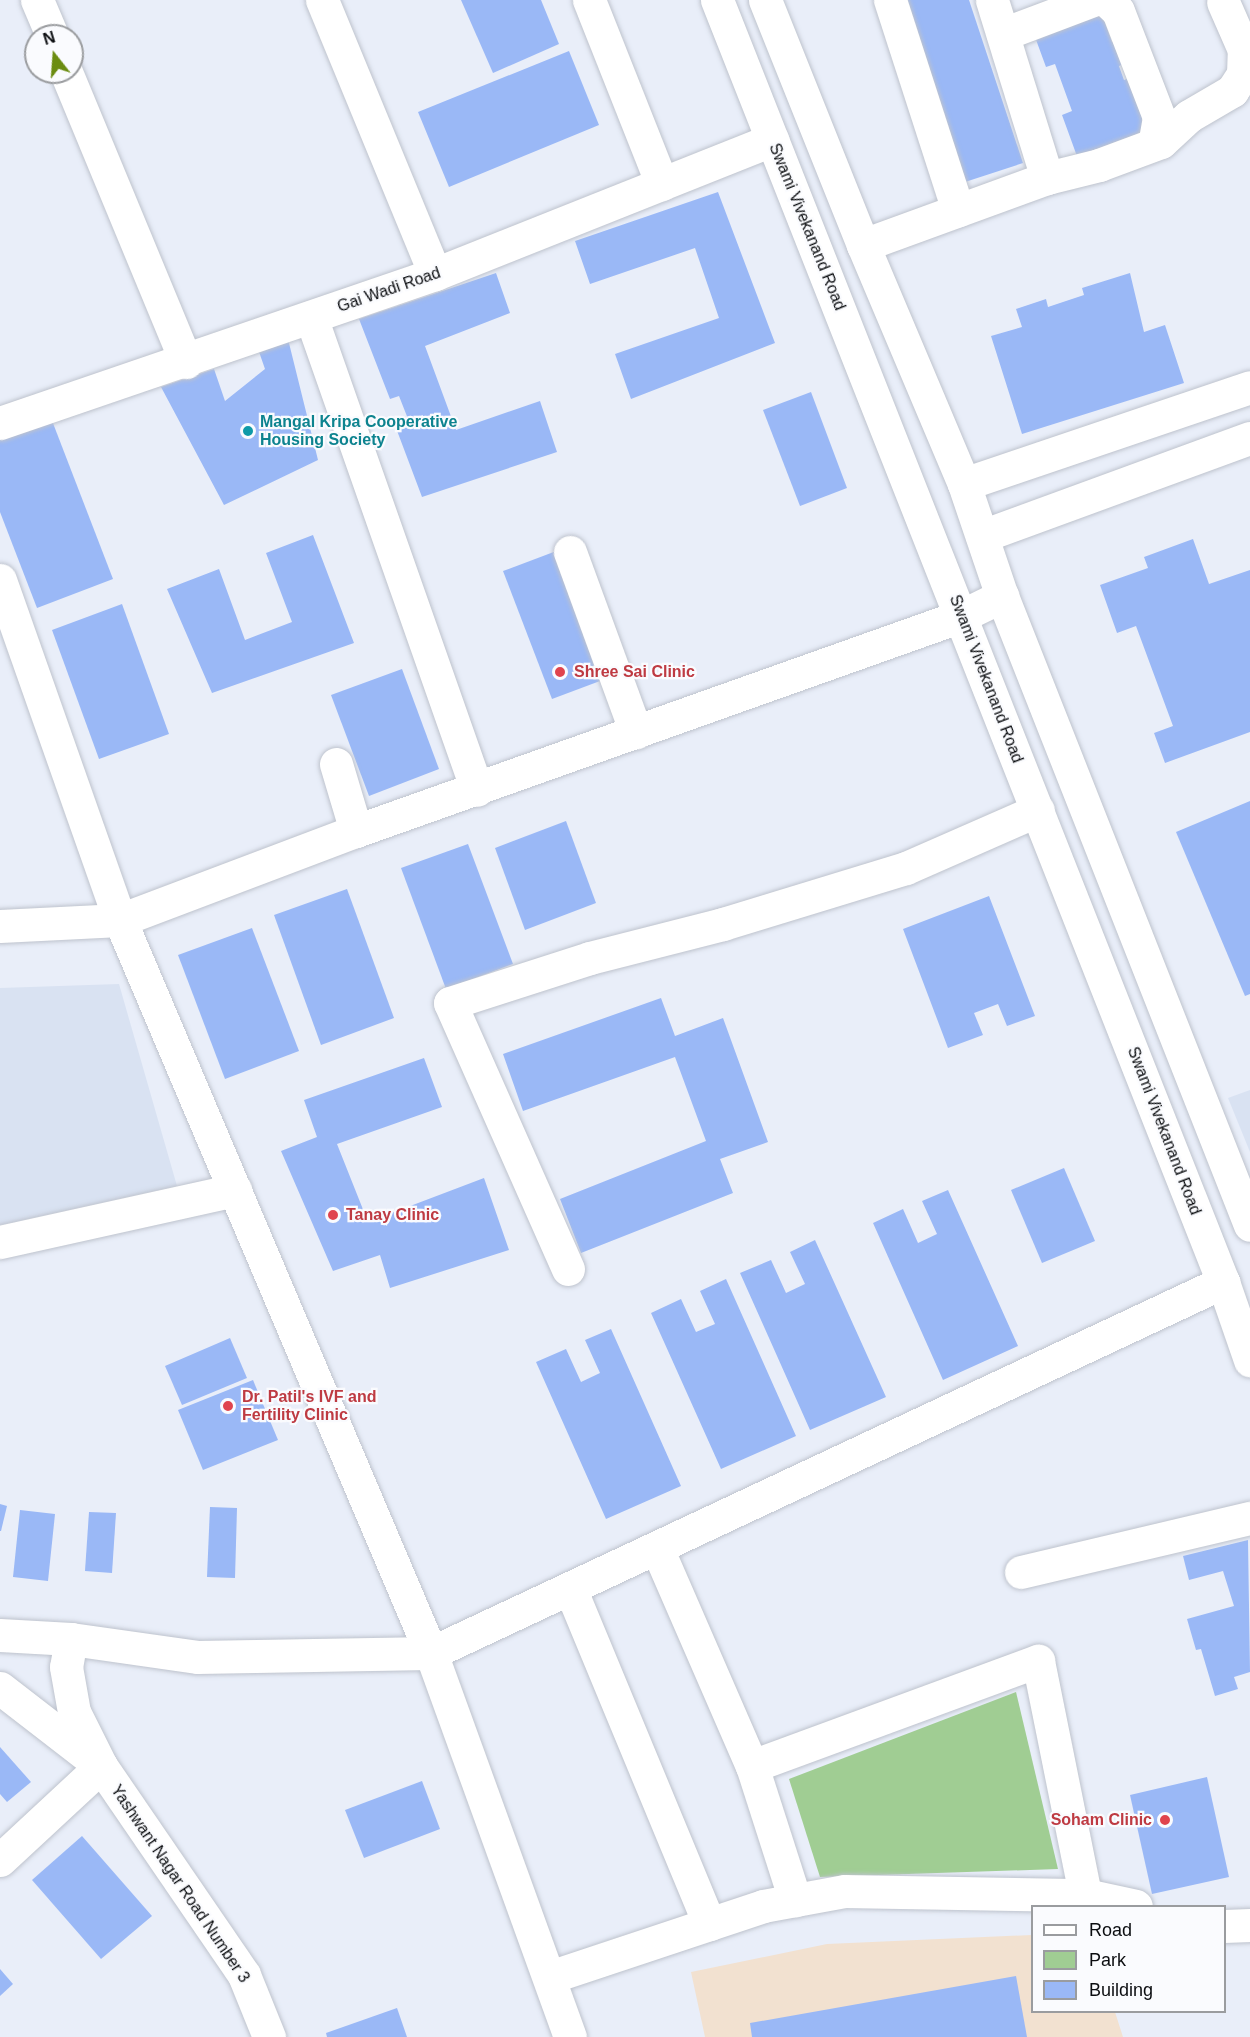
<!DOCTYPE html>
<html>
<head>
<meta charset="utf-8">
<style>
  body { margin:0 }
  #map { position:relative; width:1250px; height:2037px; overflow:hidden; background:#e9eef9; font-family:Helvetica,sans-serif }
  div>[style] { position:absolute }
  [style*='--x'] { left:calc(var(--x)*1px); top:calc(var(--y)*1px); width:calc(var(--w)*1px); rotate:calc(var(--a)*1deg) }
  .commercial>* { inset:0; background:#f2e1d0 }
  .built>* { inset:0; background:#d9e2f2 }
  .green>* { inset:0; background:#a0cd93 }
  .building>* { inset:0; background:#9ab8f6 }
  .roads { filter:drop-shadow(0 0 2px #bec3cd) drop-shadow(0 0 2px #bec3cd) }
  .minor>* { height:33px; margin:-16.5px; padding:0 16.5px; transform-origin:16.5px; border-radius:16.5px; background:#fff }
  .major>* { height:33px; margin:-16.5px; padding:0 16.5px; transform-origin:16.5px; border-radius:16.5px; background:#fff }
  .dots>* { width:16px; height:16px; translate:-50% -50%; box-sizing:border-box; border:3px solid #fafbfe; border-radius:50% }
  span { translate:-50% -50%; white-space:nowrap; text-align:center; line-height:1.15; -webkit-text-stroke:4.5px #fafbfe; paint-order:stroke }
  .street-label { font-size:16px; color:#0b0d10 }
  .culture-label { font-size:16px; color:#0d838f; font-weight:700 }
  .left { translate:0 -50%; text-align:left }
  .health-label { font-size:16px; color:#be3a42; font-weight:700 }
  .right { translate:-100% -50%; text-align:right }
  .legend { position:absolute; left:1031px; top:1905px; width:195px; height:108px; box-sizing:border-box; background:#fafbfe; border:2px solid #9a9c9f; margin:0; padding:8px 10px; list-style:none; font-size:18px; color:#0b0d10 }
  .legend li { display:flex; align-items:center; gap:12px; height:30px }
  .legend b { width:30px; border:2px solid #9a9c9f }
  .north { position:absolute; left:24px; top:24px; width:60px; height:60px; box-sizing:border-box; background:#fafbfe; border:2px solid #9a9c9f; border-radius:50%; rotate:343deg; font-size:16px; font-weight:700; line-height:24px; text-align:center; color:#0b0d10 }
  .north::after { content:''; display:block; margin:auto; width:21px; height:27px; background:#6b8c11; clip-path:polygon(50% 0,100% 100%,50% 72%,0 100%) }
</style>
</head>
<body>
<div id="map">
  <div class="commercial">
    <div style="clip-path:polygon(1032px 1935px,1032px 2012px,1115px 2012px,1123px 2037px,705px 2037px,691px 1972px,827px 1944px)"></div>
  </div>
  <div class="built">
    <div style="clip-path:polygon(119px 984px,177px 1186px,0 1225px,0 988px)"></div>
    <div style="clip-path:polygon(1250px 1090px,1250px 1152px,1228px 1098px)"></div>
  </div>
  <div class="green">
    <div style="clip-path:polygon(1016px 1692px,1058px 1869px,820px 1877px,789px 1779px)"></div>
  </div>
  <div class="building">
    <div style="clip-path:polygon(461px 0,541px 0,559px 44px,493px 73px)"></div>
    <div style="clip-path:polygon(903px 0,969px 0,1023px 163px,962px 183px)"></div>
    <div style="clip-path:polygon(1088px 10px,1103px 17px,1112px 42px,1122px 38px,1131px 61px,1119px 66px,1124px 80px,1136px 76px,1156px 130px,1078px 159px,1062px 115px,1072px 111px,1055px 64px,1046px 67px,1035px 37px)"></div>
    <div style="clip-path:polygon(569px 51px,599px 125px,449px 187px,418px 112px)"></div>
    <div style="clip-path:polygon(718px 192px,775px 343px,631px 399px,615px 354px,719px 318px,695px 248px,590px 284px,575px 241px)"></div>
    <div style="clip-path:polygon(496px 273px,510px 313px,425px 346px,456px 430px,540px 401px,557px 452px,422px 497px,396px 428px,410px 424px,399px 396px,390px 399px,359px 319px)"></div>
    <div style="clip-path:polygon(1130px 273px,1144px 332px,1165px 325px,1184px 383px,1022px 434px,991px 336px,1022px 327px,1016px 309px,1046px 299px,1048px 307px,1084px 295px,1082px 288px)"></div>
    <div style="clip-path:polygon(287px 335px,318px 460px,224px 505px,161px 387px,214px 369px,225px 401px,265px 369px,257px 346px)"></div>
    <div style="clip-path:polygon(811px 392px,847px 488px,800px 506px,763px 410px)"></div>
    <div style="clip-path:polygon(51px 418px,113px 579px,37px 608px,0 512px,0 438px)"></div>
    <div style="clip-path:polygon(313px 535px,354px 643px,212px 693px,167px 589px,219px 569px,245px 640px,292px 622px,266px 553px)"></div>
    <div style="clip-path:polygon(1193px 539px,1209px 584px,1250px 570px,1250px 732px,1165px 763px,1154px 733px,1173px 726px,1136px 626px,1117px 633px,1100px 585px,1148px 568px,1144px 557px)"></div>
    <div style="clip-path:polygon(559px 550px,608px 678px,552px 699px,503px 571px)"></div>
    <div style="clip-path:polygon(122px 604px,169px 734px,99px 759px,52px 630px)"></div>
    <div style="clip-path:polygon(402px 669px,439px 769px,369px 796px,331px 695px)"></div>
    <div style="clip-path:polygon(1250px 801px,1250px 994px,1245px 996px,1176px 832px)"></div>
    <div style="clip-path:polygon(566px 821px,596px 903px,525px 930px,495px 848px)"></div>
    <div style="clip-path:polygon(468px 844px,513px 964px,446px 989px,401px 868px)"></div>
    <div style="clip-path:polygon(347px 889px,394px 1018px,321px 1045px,274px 915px)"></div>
    <div style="clip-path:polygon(989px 896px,1035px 1016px,1007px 1026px,998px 1004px,974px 1013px,983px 1035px,948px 1048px,903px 929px)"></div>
    <div style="clip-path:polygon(252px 928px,299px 1051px,225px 1079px,178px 955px)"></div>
    <div style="clip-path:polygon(661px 998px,675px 1036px,723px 1018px,768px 1142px,720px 1159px,733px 1193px,581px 1253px,560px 1199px,706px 1141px,675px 1057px,523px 1111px,503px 1054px)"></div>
    <div style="clip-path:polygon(424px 1058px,442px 1107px,337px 1144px,368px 1222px,484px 1178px,509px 1250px,390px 1288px,380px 1255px,333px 1271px,281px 1151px,317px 1137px,304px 1100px)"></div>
    <div style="clip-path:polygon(1064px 1168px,1095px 1241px,1042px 1263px,1011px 1190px)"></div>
    <div style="clip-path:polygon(948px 1190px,1018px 1346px,943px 1380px,873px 1223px,903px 1209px,918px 1243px,937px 1234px,922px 1201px)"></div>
    <div style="clip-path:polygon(815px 1240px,886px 1397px,810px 1430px,740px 1273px,771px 1260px,786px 1293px,805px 1284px,790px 1252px)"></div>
    <div style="clip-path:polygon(726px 1279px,796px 1436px,721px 1469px,651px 1313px,681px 1299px,696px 1332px,715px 1324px,700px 1291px)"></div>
    <div style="clip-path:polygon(611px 1329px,681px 1486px,606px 1519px,536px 1362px,566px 1349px,581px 1382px,600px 1373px,585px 1340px)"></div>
    <div style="clip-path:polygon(230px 1338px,247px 1378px,182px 1405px,165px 1366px)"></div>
    <div style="clip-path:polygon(253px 1380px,278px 1440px,203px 1470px,178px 1410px)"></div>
    <div style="clip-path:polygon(0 1504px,7px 1506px,1px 1531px,0 1531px)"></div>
    <div style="clip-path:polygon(210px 1507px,237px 1508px,235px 1578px,207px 1577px)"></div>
    <div style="clip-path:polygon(20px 1510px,55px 1514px,48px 1581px,13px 1577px)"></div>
    <div style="clip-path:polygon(89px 1512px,116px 1513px,112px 1573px,85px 1571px)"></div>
    <div style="clip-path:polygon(1248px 1540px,1250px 1672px,1234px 1677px,1238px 1689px,1215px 1696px,1201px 1649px,1196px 1650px,1187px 1619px,1234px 1606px,1223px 1571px,1189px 1580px,1183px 1556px)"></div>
    <div style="clip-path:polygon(0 1747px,31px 1782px,7px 1802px,0 1794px)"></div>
    <div style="clip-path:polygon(1207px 1777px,1229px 1877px,1152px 1894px,1130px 1795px)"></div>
    <div style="clip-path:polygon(422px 1781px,440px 1829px,364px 1858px,345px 1810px)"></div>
    <div style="clip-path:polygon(82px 1836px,152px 1916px,101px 1959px,32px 1880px)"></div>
    <div style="clip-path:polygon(0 1969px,13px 1984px,0 1996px)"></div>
    <div style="clip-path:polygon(1016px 1976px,1027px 2037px,752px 2037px,750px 2023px)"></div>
    <div style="clip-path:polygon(397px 2008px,407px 2037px,327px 2037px,326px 2033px)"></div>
  </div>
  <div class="roads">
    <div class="minor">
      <div style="--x:37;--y:0;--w:39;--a:67"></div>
      <div style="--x:322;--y:0;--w:296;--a:67.6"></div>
      <div style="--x:589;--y:0;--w:198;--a:68.4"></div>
      <div style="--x:890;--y:0;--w:221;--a:72.1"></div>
      <div style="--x:1106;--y:0;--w:16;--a:43"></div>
      <div style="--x:1118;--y:11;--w:114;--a:68.9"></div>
      <div style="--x:1159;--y:117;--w:27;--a:100"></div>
      <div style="--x:1003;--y:34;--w:96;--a:-20.7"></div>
      <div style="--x:66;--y:72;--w:314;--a:67.5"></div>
      <div style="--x:1047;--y:178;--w:54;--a:-14"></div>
      <div style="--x:1099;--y:165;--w:66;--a:-20.4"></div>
      <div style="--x:1161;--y:142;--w:38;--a:-43"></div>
      <div style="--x:1189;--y:116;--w:50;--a:-30.2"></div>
      <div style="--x:1232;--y:91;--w:20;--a:-57"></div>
      <div style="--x:1243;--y:74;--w:24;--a:-88"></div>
      <div style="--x:1244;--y:50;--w:52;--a:-113.6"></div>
      <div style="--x:863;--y:245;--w:196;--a:-20"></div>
      <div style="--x:1047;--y:178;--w:186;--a:-107.2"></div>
      <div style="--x:311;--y:317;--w:501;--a:70.66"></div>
      <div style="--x:0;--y:423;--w:460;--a:-18.9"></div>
      <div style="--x:435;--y:274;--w:363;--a:-21.7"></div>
      <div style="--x:964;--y:484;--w:302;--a:-18.7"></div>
      <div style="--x:982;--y:536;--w:285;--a:-20.1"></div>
      <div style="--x:570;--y:552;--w:192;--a:69.9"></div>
      <div style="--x:0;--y:580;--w:361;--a:70.6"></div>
      <div style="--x:120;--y:920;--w:796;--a:67.01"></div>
      <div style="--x:431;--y:1653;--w:408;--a:70.1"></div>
      <div style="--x:336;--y:764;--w:70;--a:73.4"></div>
      <div style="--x:0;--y:926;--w:120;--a:-2.9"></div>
      <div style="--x:120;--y:920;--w:252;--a:-20.7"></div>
      <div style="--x:356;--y:831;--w:642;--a:-19.56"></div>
      <div style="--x:961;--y:616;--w:46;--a:-26"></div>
      <div style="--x:0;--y:1242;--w:241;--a:-12.5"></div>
      <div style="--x:568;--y:1269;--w:291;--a:-113.9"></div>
      <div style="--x:450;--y:1003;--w:147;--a:-17.8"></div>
      <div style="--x:590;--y:958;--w:137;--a:-14.3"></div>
      <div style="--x:723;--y:924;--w:191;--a:-17"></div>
      <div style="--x:906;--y:868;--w:144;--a:-23.7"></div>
      <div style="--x:657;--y:1548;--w:238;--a:66.5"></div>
      <div style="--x:752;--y:1766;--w:141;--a:72.2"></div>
      <div style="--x:1021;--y:1572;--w:235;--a:-13.3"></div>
      <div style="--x:570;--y:1588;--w:364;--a:67.5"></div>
      <div style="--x:0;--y:1635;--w:71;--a:3.2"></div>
      <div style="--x:71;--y:1639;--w:127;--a:8.1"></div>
      <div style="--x:197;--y:1657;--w:234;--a:-1"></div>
      <div style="--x:431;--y:1653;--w:875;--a:-25.1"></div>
      <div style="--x:71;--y:1639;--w:28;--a:100"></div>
      <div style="--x:66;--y:1667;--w:46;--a:79.9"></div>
      <div style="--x:74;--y:1712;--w:60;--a:63.4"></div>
      <div style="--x:101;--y:1766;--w:253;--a:55.6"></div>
      <div style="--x:244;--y:1975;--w:67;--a:68"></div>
      <div style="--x:0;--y:1688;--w:116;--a:37.7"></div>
      <div style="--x:752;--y:1766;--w:305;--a:-20.2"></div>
      <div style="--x:1038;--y:1661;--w:239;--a:78.6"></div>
      <div style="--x:1085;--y:1895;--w:52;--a:12.2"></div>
      <div style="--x:0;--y:1860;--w:138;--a:-42.9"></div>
      <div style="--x:1224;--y:1926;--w:26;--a:-2"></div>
      <div style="--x:550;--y:1977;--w:225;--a:-18.4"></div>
      <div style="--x:763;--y:1906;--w:83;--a:-10.4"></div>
      <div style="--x:845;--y:1891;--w:240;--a:1"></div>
    </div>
    <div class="major">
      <div style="--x:717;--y:0;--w:1378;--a:68.46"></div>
      <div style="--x:1223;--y:1282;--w:83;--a:70.9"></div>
      <div style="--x:765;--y:0;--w:264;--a:68.2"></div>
      <div style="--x:863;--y:245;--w:259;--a:67.1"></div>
      <div style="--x:964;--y:484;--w:118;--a:71.3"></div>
      <div style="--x:1002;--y:596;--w:676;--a:68.48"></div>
    </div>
  </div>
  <div class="dots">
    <div style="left:248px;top:431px;background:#0f9aa8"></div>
    <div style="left:560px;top:672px;background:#e0444e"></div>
    <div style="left:333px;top:1215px;background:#e0444e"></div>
    <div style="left:228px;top:1406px;background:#e0444e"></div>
    <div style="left:1165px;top:1820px;background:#e0444e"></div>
  </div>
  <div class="street-label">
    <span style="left:807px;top:227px;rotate:68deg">Swami Vivekanand Road</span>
    <span style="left:389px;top:290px;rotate:-19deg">Gai Wadi Road</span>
    <span style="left:986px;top:679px;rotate:69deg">Swami Vivekanand Road</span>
    <span style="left:1164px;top:1131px;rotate:69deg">Swami Vivekanand Road</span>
    <span style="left:180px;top:1884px;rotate:56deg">Yashwant Nagar Road Number 3</span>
  </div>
  <div class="culture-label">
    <span class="left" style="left:260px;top:431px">Mangal Kripa Cooperative<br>Housing Society</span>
  </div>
  <div class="health-label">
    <span class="left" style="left:574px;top:672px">Shree Sai Clinic</span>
    <span class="left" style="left:346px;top:1215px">Tanay Clinic</span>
    <span class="left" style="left:242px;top:1406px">Dr. Patil's IVF and<br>Fertility Clinic</span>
    <span class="right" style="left:1152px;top:1820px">Soham Clinic</span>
  </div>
  <ul class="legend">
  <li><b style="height:8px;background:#fff"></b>Road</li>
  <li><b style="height:16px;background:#a0cd93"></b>Park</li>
  <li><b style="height:16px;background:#9ab8f6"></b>Building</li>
  </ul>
  <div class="north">N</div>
</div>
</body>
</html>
